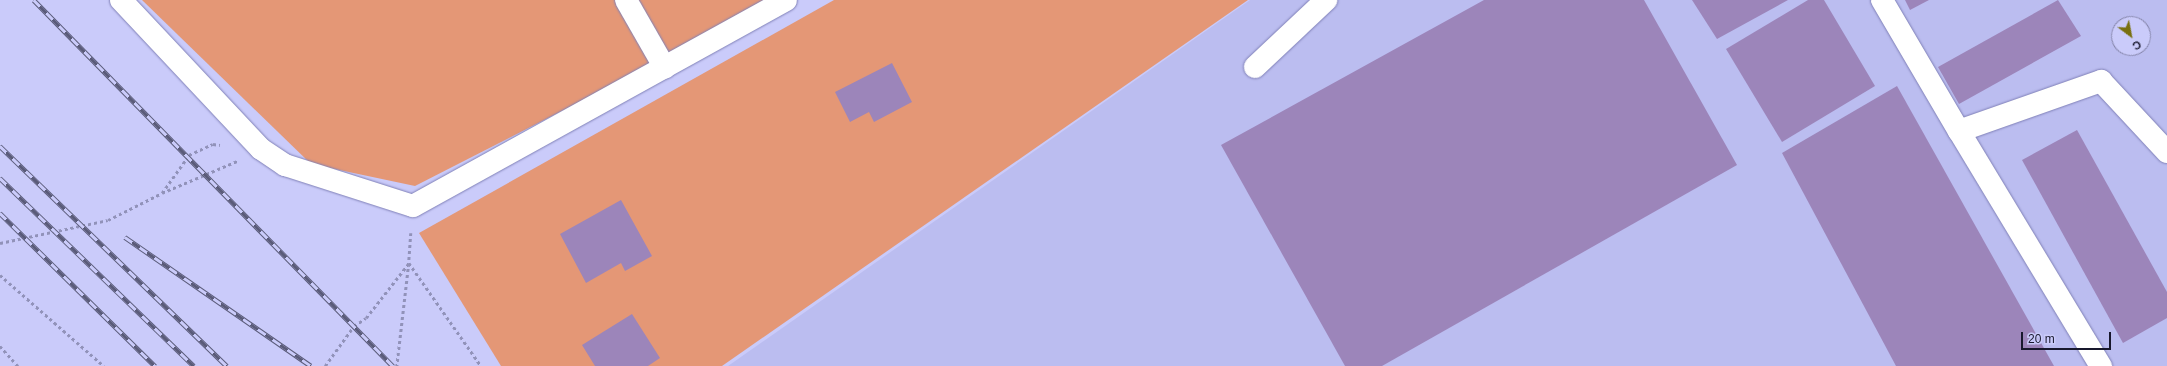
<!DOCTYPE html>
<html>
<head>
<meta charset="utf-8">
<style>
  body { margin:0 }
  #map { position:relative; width:2167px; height:366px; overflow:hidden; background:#cacbfa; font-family:Arial,sans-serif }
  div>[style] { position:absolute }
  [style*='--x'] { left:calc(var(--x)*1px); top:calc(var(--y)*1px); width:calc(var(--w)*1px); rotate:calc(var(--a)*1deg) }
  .built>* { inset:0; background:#bbbdf0 }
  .green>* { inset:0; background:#e49776 }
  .building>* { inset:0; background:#9c85ba }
  .path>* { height:2.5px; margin-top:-1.25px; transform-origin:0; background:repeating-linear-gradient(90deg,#9192b9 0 3px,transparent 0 6px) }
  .roads { filter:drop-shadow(0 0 1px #8081b7) drop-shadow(0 0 1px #8081b7) }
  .minor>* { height:22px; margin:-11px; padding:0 11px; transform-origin:11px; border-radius:11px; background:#fff }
  .rail>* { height:4.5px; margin-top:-2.25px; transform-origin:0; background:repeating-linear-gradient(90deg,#cacbfa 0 9px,#5a5b79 0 18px); box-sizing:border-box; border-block:1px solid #5a5b79 }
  span { translate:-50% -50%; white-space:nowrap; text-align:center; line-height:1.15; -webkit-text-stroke:3px #cacbfa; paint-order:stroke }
  .north { position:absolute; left:2111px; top:16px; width:40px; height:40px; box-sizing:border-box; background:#cacbfa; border:1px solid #8383a8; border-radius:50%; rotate:148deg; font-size:11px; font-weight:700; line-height:16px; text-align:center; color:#18182d }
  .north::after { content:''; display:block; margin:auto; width:14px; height:18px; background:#797010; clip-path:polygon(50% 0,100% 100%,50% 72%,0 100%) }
  .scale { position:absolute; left:2021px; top:332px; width:90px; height:18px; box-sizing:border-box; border:2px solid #18182d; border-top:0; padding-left:5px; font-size:12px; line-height:14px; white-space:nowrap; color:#18182d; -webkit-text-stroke:3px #cacbfa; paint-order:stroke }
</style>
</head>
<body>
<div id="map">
  <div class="built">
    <div style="clip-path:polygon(evenodd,1250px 0,2167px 0,2167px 366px,728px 366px,1250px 0,2119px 24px,2143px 24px,2143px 48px,2119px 48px,2119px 24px)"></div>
  </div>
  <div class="green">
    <div style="clip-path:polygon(142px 0,766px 0,673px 54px,415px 186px,311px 164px)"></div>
    <div style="clip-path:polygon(834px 0,1248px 0,722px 366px,501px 366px,419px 233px)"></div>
  </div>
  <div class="building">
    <div style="clip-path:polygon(1484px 0,1644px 0,1737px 165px,1382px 366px,1345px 366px,1221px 145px)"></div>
    <div style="clip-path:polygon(1692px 0,1788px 0,1717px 39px)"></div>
    <div style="clip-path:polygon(1808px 0,1824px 0,1875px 86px,1782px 142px,1726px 49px)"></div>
    <div style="clip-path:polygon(1905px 0,1929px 0,1910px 10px)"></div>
    <div style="clip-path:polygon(2058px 0,2081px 36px,1959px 104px,1938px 67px)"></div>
    <div style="clip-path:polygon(892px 63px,912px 102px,874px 122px,869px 112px,850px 122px,835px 92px)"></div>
    <div style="clip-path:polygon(1897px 86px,2054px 366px,1896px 366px,1782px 153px)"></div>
    <div style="clip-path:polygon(2077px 130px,2167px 292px,2167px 318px,2123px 343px,2022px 160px)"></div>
    <div style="clip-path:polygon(621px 200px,652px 256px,625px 271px,621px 263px,586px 283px,560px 234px)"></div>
    <div style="clip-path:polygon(632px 314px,660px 358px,648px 366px,595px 366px,582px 345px)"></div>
  </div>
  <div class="path">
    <div style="--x:162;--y:193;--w:82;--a:-23.1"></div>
    <div style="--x:411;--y:233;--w:30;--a:94"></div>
    <div style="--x:409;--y:263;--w:126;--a:55"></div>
    <div style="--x:0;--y:243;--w:110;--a:-12"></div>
    <div style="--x:108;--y:220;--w:60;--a:-26.6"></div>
    <div style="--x:162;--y:193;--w:47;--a:-54.6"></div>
    <div style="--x:189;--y:155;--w:26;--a:-25"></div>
    <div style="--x:213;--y:144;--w:7;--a:8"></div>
    <div style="--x:0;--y:275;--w:138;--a:41.2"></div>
    <div style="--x:0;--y:346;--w:27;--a:48"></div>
    <div style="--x:325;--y:366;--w:49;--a:-54.1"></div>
    <div style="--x:354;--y:326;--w:14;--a:-34"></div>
    <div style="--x:366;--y:318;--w:70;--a:-52"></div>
    <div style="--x:409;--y:263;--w:104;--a:96.6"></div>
  </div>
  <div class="roads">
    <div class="minor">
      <div style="--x:121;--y:0;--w:204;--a:46.8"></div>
      <div style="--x:261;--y:149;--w:29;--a:34"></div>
      <div style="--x:285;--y:165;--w:134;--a:17.8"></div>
      <div style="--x:413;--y:206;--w:426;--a:-28.9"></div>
      <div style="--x:626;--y:0;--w:78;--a:60.2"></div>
      <div style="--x:1882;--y:0;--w:152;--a:59.6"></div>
      <div style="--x:1959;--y:131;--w:151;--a:-19.4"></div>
      <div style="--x:2101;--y:81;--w:97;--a:47.1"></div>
      <div style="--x:1255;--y:67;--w:98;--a:-43.3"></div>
      <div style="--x:1959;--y:131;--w:275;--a:58.9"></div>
    </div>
  </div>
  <div class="rail">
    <div style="--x:34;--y:0;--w:513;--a:45.55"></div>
    <div style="--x:0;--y:146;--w:316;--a:44.1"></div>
    <div style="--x:0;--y:178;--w:270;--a:44.1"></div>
    <div style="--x:0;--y:213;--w:218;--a:44.6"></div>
    <div style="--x:125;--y:237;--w:226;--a:34.7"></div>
  </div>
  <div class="north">С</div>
  <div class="scale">20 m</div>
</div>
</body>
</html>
